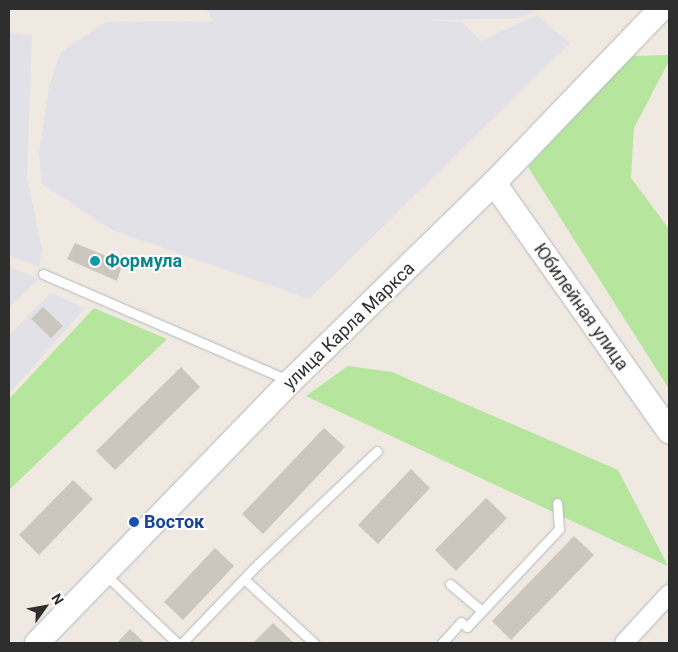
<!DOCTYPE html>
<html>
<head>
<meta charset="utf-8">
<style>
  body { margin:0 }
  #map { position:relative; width:678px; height:652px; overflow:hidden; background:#efe9e1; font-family:Roboto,sans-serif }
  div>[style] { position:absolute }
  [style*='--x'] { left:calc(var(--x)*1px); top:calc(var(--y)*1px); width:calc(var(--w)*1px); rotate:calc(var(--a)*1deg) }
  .industrial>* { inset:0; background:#e3e1e8 }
  .green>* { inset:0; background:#b6e59e }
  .building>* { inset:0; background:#cbc7bf }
  .roads { filter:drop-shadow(0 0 1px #b4b7c1) drop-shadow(0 0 1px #b4b7c1) }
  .lane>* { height:9px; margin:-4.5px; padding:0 4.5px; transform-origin:4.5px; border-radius:4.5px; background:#fff }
  .street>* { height:18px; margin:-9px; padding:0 9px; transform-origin:9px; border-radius:9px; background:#fff }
  .secondary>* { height:24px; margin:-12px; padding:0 12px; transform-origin:12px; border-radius:12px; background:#fff }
  .dots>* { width:14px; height:14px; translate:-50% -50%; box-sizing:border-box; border:2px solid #fff; border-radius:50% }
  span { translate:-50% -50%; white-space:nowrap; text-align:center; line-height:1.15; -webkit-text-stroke:4px #fff; paint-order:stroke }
  .culture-label { font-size:18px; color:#0d838f; font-weight:700 }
  .left { translate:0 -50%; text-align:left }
  .street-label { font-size:18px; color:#2e2e2e }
  .transit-label { font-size:18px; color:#164399; font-weight:700 }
  .frame { position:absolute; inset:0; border:10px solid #2e2e2e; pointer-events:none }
  .north { position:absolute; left:20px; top:582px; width:50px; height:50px; -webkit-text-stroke:4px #fff; paint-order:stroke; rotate:58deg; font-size:14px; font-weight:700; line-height:20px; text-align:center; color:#2e2e2e }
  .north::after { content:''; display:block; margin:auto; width:18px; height:22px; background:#2e2e2e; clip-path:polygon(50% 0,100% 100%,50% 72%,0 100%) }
</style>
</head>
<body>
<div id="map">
  <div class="industrial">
    <div style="clip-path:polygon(206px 9px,541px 9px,518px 18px,426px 20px,462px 22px,481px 41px,537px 15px,570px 43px,309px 299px,112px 230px,42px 184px,39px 154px,49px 86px,61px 52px,106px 22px,213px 21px)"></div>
    <div style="clip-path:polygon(9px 33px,32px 35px,27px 177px,42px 249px,39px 267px,9px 255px)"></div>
    <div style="clip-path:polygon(9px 266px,38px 279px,9px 308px)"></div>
    <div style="clip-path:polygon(51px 293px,85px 308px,9px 394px,9px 335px)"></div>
  </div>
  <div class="green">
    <div style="clip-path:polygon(669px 55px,669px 61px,634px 128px,631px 178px,669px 229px,669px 389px,528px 167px,631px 56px)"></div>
    <div style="clip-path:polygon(94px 308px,167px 339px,9px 490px,9px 399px)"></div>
    <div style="clip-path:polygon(348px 366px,392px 372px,618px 470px,668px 566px,306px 396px)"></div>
  </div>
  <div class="building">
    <div style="clip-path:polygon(75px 243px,123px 263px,117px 281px,67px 259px)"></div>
    <div style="clip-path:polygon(43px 307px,63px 326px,51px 338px,31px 319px)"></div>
    <div style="clip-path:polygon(181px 367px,200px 387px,115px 470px,96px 451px)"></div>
    <div style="clip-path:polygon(324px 428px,345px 447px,263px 534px,242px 514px)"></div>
    <div style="clip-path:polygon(411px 469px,430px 488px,378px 544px,358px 525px)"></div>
    <div style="clip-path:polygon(73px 480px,93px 499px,39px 555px,19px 535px)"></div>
    <div style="clip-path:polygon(486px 498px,507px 518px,456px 571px,435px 550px)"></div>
    <div style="clip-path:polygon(574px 536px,594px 555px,511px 640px,492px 621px)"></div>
    <div style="clip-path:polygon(215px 548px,234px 566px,183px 620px,164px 602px)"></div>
    <div style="clip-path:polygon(273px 623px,294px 643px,253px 643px)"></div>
    <div style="clip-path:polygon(130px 629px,145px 643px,117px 643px)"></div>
  </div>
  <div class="roads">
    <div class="lane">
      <div style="--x:43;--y:274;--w:267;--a:23.4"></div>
      <div style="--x:105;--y:574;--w:100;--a:43.8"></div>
      <div style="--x:244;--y:579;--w:95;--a:42.4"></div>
      <div style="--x:450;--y:584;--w:42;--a:40.2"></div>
      <div style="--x:182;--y:643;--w:110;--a:-46.1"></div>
      <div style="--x:258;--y:564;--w:164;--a:-43.5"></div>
      <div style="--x:442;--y:643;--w:28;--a:-48"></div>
      <div style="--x:461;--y:622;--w:8;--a:40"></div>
      <div style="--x:467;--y:627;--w:134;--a:-46.8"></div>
      <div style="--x:559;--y:529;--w:26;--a:-94"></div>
    </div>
    <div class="street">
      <div style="--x:624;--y:643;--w:67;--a:-47.4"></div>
    </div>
    <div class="secondary">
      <div style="--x:494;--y:183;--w:304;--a:54.8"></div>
      <div style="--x:37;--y:643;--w:365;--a:-45.9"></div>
      <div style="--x:291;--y:381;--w:284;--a:-44.3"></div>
      <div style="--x:494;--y:183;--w:241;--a:-46.2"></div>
    </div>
  </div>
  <div class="dots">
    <div style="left:95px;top:261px;background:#0f9aa8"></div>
    <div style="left:134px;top:522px;background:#1a4fb4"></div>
  </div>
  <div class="culture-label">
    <span class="left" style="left:105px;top:261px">Формула</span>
  </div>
  <div class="street-label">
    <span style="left:581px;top:307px;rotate:55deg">Юбилейная улица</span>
    <span style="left:349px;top:326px;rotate:-44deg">улица Карла Маркса</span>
  </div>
  <div class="transit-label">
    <span class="left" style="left:144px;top:522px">Восток</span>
  </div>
  <div class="frame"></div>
  <div class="north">N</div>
</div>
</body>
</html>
